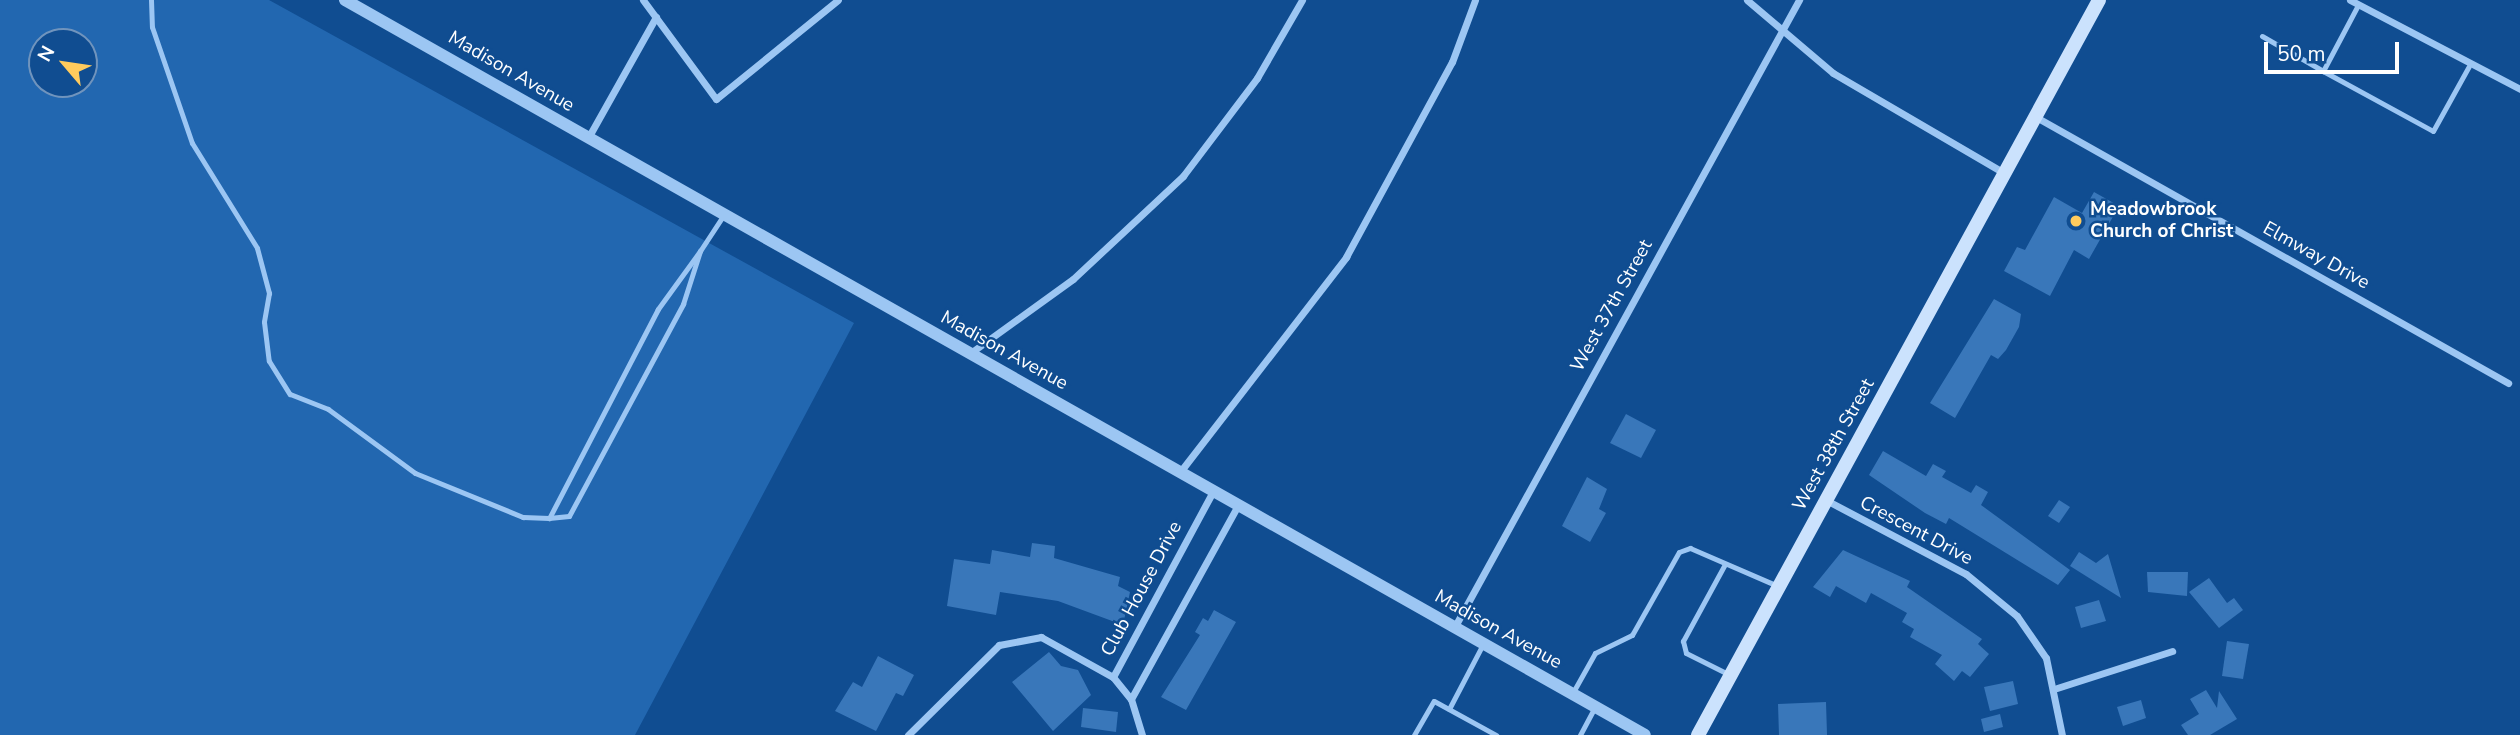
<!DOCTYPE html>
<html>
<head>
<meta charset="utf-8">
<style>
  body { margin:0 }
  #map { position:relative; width:2520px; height:735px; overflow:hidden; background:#104d91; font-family:"Nunito Sans",sans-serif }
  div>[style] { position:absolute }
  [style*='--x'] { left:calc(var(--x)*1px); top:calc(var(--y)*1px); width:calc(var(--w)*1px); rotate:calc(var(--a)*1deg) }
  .green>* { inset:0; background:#2267b0 }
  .building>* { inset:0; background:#3977ba }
  .service>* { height:5px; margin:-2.5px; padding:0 2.5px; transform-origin:2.5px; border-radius:2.5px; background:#9cc6f3 }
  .minor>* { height:7px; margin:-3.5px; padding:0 3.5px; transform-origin:3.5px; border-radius:3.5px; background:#9cc6f3 }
  .tertiary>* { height:12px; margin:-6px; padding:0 6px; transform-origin:6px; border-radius:6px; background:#9cc6f3 }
  .secondary>* { height:14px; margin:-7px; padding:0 7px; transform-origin:7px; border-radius:7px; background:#cbe2fd }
  .dots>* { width:19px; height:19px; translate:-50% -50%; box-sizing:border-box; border:4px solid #104d91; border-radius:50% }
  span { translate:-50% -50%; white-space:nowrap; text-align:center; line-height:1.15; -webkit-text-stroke:5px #104d91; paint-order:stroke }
  .street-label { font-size:19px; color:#fff }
  .poi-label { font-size:19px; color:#fff; font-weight:700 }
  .left { translate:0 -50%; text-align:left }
  .north { position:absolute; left:28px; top:28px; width:70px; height:70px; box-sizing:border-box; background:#104d91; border:2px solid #7094bd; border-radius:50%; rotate:299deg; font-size:19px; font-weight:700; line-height:28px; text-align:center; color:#fff }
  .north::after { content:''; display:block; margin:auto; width:24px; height:32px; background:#ffcb5d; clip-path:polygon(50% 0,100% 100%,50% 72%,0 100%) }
  .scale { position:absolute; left:2264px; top:42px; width:135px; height:32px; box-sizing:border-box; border:4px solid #fff; border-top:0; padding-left:9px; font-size:21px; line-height:24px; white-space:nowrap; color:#fff; -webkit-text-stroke:5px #104d91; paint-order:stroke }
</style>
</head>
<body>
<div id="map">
  <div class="green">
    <div style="clip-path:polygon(evenodd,0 0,269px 0,854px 323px,635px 735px,0 735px,0 0,42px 42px,84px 42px,84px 84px,42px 84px,42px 42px)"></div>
  </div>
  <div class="building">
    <div style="clip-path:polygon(2094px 192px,2119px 206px,2089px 259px,2074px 250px,2050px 296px,2004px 271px,2017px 247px,2025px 250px,2054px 197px,2082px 213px)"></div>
    <div style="clip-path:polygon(1994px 299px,2021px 314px,2019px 327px,2006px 350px,1998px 359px,1991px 355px,1955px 418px,1930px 403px)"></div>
    <div style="clip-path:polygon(1626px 414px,1656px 430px,1641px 458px,1610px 443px)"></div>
    <div style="clip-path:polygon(1883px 451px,1926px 476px,1933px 464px,1946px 471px,1942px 477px,1971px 493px,1976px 485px,1988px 492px,1981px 505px,2070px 570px,2058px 585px,1949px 518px,1946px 524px,1925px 513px,1869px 475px)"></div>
    <div style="clip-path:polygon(1587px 477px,1607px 489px,1599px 509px,1606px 513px,1590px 542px,1562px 526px)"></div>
    <div style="clip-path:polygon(2059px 500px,2070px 507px,2059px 523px,2048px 516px)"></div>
    <div style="clip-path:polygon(1032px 543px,1055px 546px,1054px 558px,1120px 577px,1118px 586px,1130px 592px,1123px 625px,1058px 601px,1000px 592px,996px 615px,947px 606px,954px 559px,990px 564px,992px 550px,1030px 557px)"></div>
    <div style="clip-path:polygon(1843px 550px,1910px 581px,1907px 587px,1982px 639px,1978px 644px,1989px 654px,1970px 677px,1962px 671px,1954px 681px,1935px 664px,1942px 655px,1910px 637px,1914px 629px,1902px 622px,1907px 613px,1871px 593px,1866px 603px,1836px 586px,1830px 597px,1813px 587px)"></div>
    <div style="clip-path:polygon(2079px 552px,2096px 563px,2108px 554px,2121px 598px,2070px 566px)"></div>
    <div style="clip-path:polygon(2147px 572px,2188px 572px,2187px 596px,2148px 592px)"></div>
    <div style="clip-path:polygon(2209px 578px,2227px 603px,2234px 598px,2243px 610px,2219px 628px,2189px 592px)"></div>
    <div style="clip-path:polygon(2099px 600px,2106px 621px,2081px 628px,2075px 607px)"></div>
    <div style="clip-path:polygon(1214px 610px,1236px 622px,1186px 710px,1161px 697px,1200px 635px,1195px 632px,1203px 618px,1208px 621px)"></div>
    <div style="clip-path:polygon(2227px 641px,2249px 644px,2243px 679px,2222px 676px)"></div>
    <div style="clip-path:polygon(1049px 652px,1061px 666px,1078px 670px,1091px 695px,1053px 731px,1012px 682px)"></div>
    <div style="clip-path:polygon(878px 656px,914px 675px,903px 696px,896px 693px,876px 731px,835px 711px,853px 682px,862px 687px)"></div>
    <div style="clip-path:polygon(2013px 681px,2018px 704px,1990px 711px,1984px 687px)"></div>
    <div style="clip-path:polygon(2206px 690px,2217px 708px,2219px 691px,2237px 719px,2210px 735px,2188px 735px,2181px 725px,2199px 714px,2190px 699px)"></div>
    <div style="clip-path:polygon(2141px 700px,2146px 718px,2123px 726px,2117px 707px)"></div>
    <div style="clip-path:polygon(1826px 702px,1827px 735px,1779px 735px,1778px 704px)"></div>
    <div style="clip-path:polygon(1083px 708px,1118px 712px,1116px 732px,1081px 727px)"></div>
    <div style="clip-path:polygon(2000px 714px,2003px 727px,1984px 732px,1981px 719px)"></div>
  </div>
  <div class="service">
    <div style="--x:151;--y:0;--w:27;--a:88"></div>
    <div style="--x:152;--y:27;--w:123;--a:71"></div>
    <div style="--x:192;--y:143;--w:123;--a:58.2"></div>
    <div style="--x:257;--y:248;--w:47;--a:75.1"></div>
    <div style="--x:269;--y:293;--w:29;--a:100"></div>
    <div style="--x:264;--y:322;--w:39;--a:83"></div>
    <div style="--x:269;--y:361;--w:39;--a:58"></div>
    <div style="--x:290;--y:394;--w:41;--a:21.5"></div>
    <div style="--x:328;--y:409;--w:108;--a:36.3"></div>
    <div style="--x:415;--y:473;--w:117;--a:22.2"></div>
    <div style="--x:523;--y:517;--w:26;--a:2"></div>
    <div style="--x:549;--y:518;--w:20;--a:-6"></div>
    <div style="--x:569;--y:516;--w:241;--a:-61.7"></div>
    <div style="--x:683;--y:304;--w:56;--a:-72.2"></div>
    <div style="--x:700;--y:251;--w:72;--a:125.9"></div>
    <div style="--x:658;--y:309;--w:236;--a:117.5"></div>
    <div style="--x:2358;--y:5;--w:75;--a:117.9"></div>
    <div style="--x:2323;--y:71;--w:125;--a:28.6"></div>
    <div style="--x:2433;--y:131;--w:74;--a:-61"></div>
    <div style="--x:2262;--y:36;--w:70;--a:29.8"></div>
    <div style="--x:700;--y:251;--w:42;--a:-56.7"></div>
    <div style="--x:1725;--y:564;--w:88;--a:118.6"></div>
    <div style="--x:1683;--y:641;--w:12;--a:76"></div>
    <div style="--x:1686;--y:653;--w:47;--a:26.6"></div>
    <div style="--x:1572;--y:694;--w:47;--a:-60.7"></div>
    <div style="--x:1595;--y:653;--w:41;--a:-25.9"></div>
    <div style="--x:1632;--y:635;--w:95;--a:-60.5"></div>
    <div style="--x:1679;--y:552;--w:12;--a:-20"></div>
    <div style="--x:1690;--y:548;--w:96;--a:23.4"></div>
    <div style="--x:1449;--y:709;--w:73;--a:-62.4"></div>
    <div style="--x:1414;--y:735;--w:39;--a:-60"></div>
    <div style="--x:1434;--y:701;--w:71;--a:28.7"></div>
    <div style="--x:1580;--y:735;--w:32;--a:-62"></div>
  </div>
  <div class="minor">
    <div style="--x:643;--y:0;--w:123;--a:53.6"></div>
    <div style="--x:716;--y:99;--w:157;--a:-39.1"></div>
    <div style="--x:1747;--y:0;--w:113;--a:40.3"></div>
    <div style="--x:1833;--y:73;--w:198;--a:30.3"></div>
    <div style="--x:2350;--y:0;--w:192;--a:27.6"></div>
    <div style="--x:2036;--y:117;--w:542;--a:29.4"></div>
    <div style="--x:588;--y:138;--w:139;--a:-60.7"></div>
    <div style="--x:969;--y:354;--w:128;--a:-35.8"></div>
    <div style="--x:1073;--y:279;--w:151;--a:-43.1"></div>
    <div style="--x:1183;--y:176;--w:123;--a:-52.9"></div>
    <div style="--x:1257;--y:78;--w:90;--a:-60"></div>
    <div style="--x:1180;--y:472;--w:272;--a:-52.3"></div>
    <div style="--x:1346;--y:257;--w:222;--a:-61.5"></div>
    <div style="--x:1452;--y:62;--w:66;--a:-69.6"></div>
    <div style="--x:1826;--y:500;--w:158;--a:27.9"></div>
    <div style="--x:1966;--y:574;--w:66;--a:39.5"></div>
    <div style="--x:2017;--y:616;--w:51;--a:55.4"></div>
    <div style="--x:2046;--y:658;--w:79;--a:78.3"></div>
    <div style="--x:1454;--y:628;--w:717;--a:-61.22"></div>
    <div style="--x:1113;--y:677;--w:211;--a:-61.7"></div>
    <div style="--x:2057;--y:688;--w:121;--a:-17.8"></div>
    <div style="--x:1131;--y:699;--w:222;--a:-61.1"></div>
    <div style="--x:908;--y:735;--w:128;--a:-44.7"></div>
    <div style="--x:999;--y:645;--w:43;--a:-10.8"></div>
    <div style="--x:1041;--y:637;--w:82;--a:29.1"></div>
    <div style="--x:1113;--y:677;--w:28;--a:51"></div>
    <div style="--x:1131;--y:699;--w:38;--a:73"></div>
  </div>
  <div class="tertiary">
    <div style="--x:345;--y:0;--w:1493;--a:29.48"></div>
  </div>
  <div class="secondary">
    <div style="--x:1698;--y:735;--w:837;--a:-61.38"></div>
  </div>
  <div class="dots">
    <div style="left:2076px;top:221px;background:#ffcb5d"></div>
  </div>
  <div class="street-label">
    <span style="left:511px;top:72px;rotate:30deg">Madison Avenue</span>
    <span style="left:2316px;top:256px;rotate:29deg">Elmway Drive</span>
    <span style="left:1612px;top:306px;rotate:-61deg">West 37th Street</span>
    <span style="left:1004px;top:351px;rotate:29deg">Madison Avenue</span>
    <span style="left:1834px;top:445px;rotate:-61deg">West 38th Street</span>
    <span style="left:1916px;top:531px;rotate:28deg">Crescent Drive</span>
    <span style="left:1142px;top:589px;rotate:-62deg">Club House Drive</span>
    <span style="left:1498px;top:630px;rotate:29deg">Madison Avenue</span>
  </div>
  <div class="poi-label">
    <span class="left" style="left:2090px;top:221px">Meadowbrook<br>Church of Christ</span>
  </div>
  <div class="north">N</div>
  <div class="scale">50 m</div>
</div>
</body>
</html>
